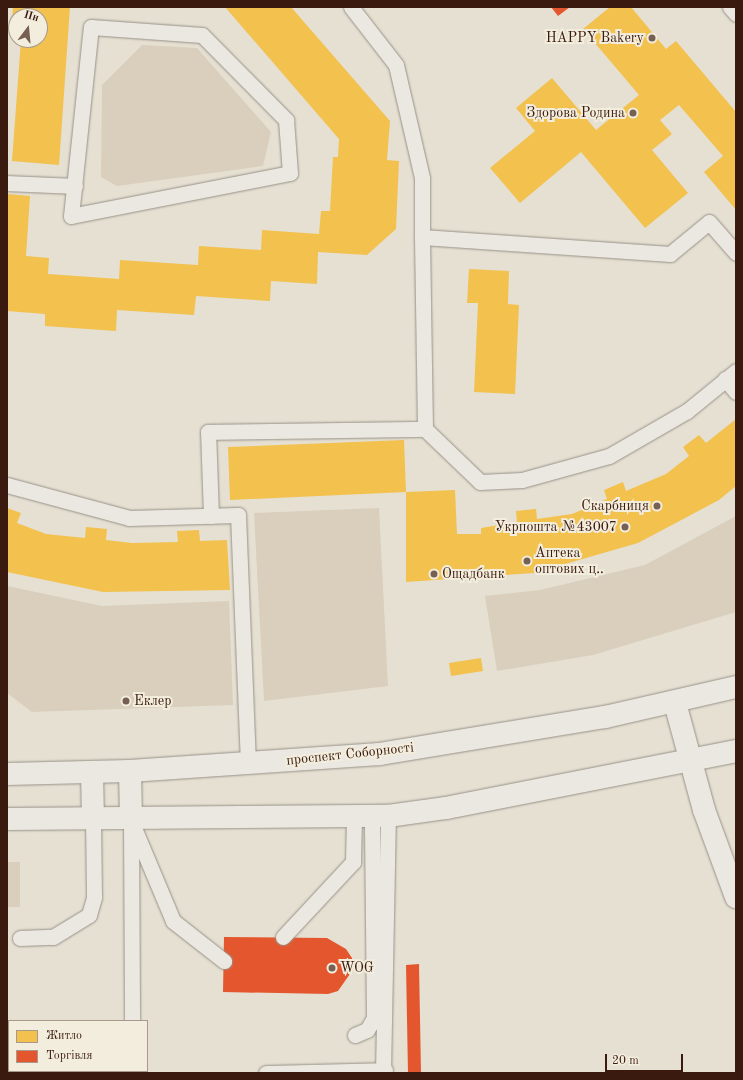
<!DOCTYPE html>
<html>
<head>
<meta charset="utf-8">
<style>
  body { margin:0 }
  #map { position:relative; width:743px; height:1080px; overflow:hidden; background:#e5e0d2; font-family:"Old Standard TT",serif }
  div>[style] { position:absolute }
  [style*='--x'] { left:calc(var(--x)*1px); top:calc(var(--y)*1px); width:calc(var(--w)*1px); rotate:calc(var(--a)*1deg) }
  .green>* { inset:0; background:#d9cfbc }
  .homes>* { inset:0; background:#f2c14e }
  .shops>* { inset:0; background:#e4572e }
  .roads { filter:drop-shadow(0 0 1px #989188) drop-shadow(0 0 1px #989188) }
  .service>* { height:15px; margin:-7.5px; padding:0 7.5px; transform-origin:7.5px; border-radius:7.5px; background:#ebe8e1 }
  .tertiary>* { height:22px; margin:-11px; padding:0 11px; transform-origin:11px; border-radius:11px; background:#ebe8e1 }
  .secondary>* { height:22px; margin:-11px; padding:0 11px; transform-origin:11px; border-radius:11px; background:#ebe8e1 }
  .dots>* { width:11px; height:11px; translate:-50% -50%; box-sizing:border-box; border:2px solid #f3eddd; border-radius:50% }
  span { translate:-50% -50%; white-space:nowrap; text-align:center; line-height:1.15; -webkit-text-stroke:4px #f3eddd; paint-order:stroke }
  .poi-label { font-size:14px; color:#3a1a0e }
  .right { translate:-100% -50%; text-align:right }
  .left { translate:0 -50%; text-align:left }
  .street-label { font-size:14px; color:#3a1a0e }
  .frame { position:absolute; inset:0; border:8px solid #3a1a0e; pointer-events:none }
  .legend { position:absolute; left:8px; top:1020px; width:140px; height:52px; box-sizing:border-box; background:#f3eddd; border:1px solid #a9998a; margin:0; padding:5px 7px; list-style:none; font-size:12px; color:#3a1a0e }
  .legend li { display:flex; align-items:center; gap:8px; height:20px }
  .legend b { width:20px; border:1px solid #a9998a }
  .north { position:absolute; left:8px; top:8px; width:40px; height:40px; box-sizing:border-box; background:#f3eddd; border:1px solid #a9998a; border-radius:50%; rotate:16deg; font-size:11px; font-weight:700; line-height:16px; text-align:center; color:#3a1a0e }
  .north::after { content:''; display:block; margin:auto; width:14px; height:18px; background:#765f53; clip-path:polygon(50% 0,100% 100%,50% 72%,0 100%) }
  .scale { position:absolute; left:605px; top:1054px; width:78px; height:18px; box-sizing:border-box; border:2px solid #3a1a0e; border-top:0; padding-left:5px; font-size:12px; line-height:14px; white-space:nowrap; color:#3a1a0e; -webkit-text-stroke:3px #f3eddd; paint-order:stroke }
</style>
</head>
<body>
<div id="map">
  <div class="green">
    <div style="clip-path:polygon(142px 45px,197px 48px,271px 132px,263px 166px,117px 186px,101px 177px,102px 85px)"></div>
    <div style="clip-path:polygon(379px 508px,388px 686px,264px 701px,254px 513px)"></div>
    <div style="clip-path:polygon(736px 516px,736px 612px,593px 655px,497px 671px,485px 596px,540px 590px,645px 565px)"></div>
    <div style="clip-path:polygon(7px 586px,102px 606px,229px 601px,233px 705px,32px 712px,7px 693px)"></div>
    <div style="clip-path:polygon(7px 862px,20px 862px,20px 907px,7px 907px)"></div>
  </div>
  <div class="homes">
    <div style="clip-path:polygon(13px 7px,70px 7px,59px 165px,12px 161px,21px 40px,40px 40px,40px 16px,16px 16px,16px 21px,12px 21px)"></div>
    <div style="clip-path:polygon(225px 7px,291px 7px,390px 121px,387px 160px,399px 161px,396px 229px,367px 255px,318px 252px,317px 284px,271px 281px,270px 301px,196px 296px,194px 315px,117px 310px,116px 331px,45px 326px,45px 314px,7px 311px,7px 194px,30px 196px,26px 256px,49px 258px,48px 274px,119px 279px,120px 260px,198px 265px,199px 246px,261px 250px,262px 230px,319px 234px,321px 211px,330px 211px,333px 157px,338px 157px,339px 139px)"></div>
    <div style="clip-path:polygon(610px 7px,631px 7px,666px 49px,676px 41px,736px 112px,736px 210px,704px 172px,723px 156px,679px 105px,660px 120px,672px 134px,652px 150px,688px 193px,645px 228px,581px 152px,520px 203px,490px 168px,535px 131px,516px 108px,552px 78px,596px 130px,639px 95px,583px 29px)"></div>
    <div style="clip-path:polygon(469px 269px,509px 271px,508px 304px,519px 305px,515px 394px,474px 392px,478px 303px,467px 303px)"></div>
    <div style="clip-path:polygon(736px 419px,736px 486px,719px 500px,638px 543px,534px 573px,406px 582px,406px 492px,230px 500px,228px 447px,404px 440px,406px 492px,455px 490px,457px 534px,481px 534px,481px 528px,517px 522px,516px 511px,536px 509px,537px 519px,572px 514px,607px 499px,604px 490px,623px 482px,626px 491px,666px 474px,689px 456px,683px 447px,699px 435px,706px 443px)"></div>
    <div style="clip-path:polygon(7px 508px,21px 513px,17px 523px,46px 534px,85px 538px,86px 527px,107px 529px,106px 540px,132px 543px,178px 542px,177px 531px,199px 530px,200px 541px,227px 540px,230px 590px,103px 592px,7px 572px)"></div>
    <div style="clip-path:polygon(481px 658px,483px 671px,451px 676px,449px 663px)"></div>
  </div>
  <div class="shops">
    <div style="clip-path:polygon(551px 7px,570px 7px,558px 16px)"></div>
    <div style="clip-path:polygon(224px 937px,327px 938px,346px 949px,352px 958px,352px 971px,338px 991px,328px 994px,223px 992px)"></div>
    <div style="clip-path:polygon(419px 964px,421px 1073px,408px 1073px,406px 965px)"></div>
  </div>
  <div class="roads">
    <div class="service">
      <div style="--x:351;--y:7;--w:73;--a:52.2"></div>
      <div style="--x:396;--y:65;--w:116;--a:77"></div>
      <div style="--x:422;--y:178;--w:59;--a:90"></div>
      <div style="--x:422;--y:237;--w:249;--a:3.9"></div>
      <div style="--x:670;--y:254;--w:50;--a:-39.4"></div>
      <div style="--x:709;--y:222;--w:41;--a:48.9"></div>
      <div style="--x:730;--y:7;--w:9;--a:49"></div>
      <div style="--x:91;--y:27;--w:111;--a:4.1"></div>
      <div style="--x:202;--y:35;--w:120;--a:45.3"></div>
      <div style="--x:286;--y:120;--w:53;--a:85.7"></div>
      <div style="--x:290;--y:173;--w:223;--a:168.9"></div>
      <div style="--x:71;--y:216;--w:190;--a:-84"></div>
      <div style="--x:7;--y:183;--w:68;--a:2.5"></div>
      <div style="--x:725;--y:379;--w:17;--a:50"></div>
      <div style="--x:425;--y:429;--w:76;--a:43.9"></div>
      <div style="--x:480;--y:482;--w:42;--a:-2.7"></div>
      <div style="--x:522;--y:480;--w:90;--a:-15.4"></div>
      <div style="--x:609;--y:456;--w:90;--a:-30"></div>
      <div style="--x:687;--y:411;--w:63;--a:-39.2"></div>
      <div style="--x:7;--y:485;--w:126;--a:15.1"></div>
      <div style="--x:129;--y:518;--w:109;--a:-1.6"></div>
      <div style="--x:238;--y:515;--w:249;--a:87.7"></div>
      <div style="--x:211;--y:516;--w:84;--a:-92"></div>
      <div style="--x:208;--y:432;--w:217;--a:-0.8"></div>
      <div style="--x:425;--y:429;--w:192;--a:-90.9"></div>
      <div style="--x:131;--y:820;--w:201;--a:89.7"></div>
      <div style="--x:134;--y:828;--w:101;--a:67.2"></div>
      <div style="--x:173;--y:921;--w:65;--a:38.1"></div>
      <div style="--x:283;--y:937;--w:103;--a:-47"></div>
      <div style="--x:353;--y:862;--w:45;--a:-88.7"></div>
      <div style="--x:20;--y:938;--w:33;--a:-2"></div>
      <div style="--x:53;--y:937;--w:42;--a:-31.4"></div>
      <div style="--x:89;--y:915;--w:19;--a:-74"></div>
      <div style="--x:94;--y:897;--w:78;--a:-90.7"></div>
      <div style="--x:355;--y:1035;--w:13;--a:-23"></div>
      <div style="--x:367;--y:1030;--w:14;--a:-60"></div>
      <div style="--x:374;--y:1018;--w:202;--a:-90.6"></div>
      <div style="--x:132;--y:1073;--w:2;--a:-90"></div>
      <div style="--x:266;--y:1073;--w:119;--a:-1.4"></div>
      <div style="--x:383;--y:1073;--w:257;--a:-88.9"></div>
    </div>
    <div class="tertiary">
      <div style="--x:691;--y:762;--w:50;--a:74.8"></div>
      <div style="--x:704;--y:810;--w:93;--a:69.8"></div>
    </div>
    <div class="secondary">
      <div style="--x:675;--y:703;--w:61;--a:74.8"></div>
      <div style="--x:130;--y:771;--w:49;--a:88.8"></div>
      <div style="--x:92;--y:772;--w:47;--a:88.8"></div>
      <div style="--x:7;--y:774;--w:123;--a:-1.4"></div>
      <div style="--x:130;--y:771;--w:250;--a:-3.9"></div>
      <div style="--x:379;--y:754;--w:229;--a:-9.3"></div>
      <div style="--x:605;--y:717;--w:134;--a:-12.9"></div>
      <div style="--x:7;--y:819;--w:381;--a:-0.5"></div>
      <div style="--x:388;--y:816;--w:59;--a:-7.9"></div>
      <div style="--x:446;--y:808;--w:296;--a:-11.1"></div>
    </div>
  </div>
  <div class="dots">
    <div style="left:652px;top:38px;background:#765f53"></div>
    <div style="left:633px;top:113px;background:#765f53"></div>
    <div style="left:657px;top:506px;background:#765f53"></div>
    <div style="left:625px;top:527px;background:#765f53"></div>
    <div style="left:527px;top:561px;background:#765f53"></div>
    <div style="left:434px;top:574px;background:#765f53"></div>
    <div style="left:126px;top:701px;background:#765f53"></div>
    <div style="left:332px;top:968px;background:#765f53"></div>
  </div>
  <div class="poi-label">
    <span class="right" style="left:644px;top:38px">HAPPY Bakery</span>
    <span class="right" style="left:625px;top:113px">Здорова Родина</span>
    <span class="right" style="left:649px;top:506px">Скарбниця</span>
    <span class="right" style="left:617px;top:527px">Укрпошта №43007</span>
    <span class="left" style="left:535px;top:561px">Аптека<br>оптових ц‥</span>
    <span class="left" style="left:442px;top:574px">Ощадбанк</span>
    <span class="left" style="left:134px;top:701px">Еклер</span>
    <span class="left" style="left:340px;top:968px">WOG</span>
  </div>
  <div class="street-label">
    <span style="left:350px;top:754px;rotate:-6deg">проспект Соборності</span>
  </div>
  <div class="frame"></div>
  <ul class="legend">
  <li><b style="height:11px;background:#f2c14e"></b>Житло</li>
  <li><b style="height:11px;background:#e4572e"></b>Торгівля</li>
  </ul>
  <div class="north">Пн</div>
  <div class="scale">20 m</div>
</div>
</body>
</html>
